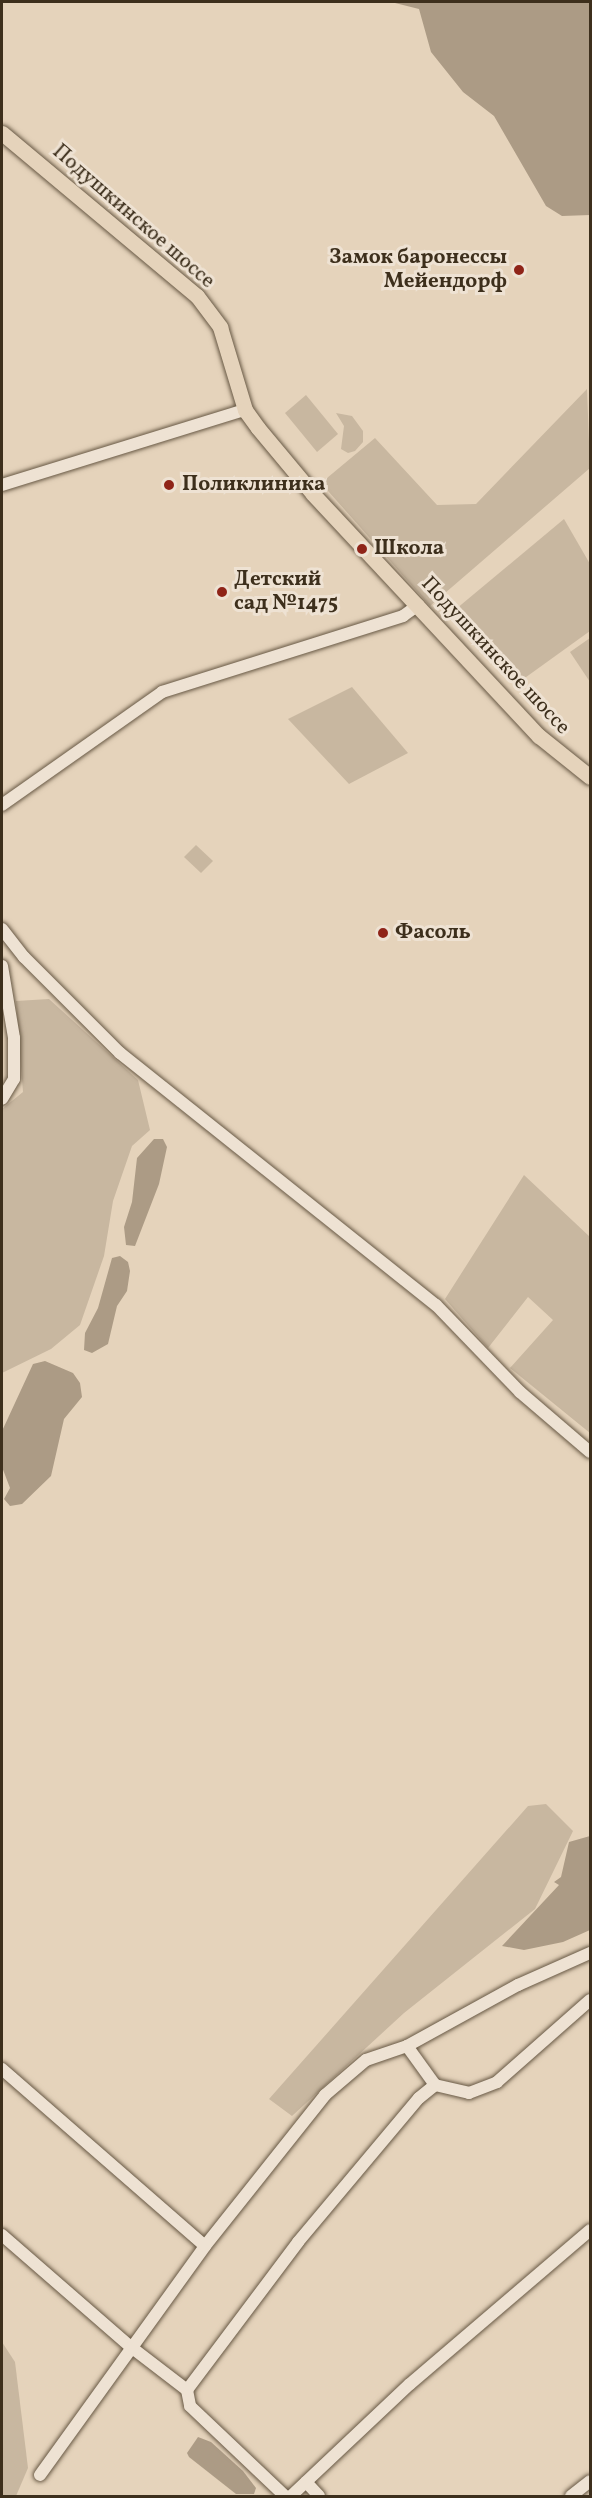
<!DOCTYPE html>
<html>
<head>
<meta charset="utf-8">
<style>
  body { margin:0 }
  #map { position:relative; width:592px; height:2498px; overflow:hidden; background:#e5d3bb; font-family:Vollkorn,serif }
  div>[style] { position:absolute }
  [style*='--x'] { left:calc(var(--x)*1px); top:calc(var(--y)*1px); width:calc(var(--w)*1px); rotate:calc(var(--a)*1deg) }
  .green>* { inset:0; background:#c8b7a0 }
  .water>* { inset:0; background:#ac9b85 }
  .roads { filter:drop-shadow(0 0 2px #675844) drop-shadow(0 0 2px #675844) }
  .minor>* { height:12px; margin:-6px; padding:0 6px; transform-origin:6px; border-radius:6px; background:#eee2d3 }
  .major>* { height:15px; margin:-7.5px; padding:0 7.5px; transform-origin:7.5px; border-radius:7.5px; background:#e5d3bb }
  .dots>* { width:16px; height:16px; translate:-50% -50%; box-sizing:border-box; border:3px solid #eee2d3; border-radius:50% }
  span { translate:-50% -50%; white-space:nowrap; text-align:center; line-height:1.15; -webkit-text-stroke:6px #eee2d3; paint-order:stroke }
  .street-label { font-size:21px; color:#3d2f1c }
  .poi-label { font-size:21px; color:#3d2f1c; font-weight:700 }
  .right { translate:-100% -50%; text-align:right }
  .left { translate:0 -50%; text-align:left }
  .frame { position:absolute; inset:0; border:3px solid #3d2f1c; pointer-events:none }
</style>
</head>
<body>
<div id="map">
  <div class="green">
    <div style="clip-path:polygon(587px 389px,590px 468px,430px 606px,321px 483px,375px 438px,437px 505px,476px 504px)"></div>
    <div style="clip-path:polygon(306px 395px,338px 434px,317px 452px,285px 413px)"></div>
    <div style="clip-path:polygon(336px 413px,352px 416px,363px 431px,363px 442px,355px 451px,348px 453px,341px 449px,344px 426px)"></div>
    <div style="clip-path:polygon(564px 519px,590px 564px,590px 631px,522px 680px,456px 609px)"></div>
    <div style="clip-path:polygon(590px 638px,590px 682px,570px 652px)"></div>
    <div style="clip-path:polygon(352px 687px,408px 753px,349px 784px,288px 719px)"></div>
    <div style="clip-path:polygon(196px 845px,213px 861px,201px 873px,184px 857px)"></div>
    <div style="clip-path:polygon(49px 999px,138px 1080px,150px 1130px,132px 1146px,113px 1201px,104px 1256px,80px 1325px,51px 1349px,2px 1373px,2px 1109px,23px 1092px,16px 1001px)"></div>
    <div style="clip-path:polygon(524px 1175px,590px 1237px,590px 1433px,510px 1368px,553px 1320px,528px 1297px,488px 1348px,445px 1299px)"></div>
    <div style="clip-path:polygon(546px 1804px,573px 1831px,535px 1909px,404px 2013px,292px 2116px,269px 2099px,528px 1806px)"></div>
    <div style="clip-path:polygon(2px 2342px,15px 2362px,28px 2468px,16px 2496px,2px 2496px)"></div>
  </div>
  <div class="water">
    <div style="clip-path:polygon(391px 2px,590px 2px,590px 215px,562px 216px,546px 206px,494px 116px,463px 92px,431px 52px,419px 9px)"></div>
    <div style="clip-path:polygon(154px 1139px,163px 1139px,167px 1147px,159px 1184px,135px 1246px,126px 1245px,124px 1227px,132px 1202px,137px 1158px)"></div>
    <div style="clip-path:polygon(120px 1256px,128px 1262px,130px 1271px,127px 1291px,117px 1306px,108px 1344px,92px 1353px,84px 1350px,85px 1333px,98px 1308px,112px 1258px)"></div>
    <div style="clip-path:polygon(45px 1361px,73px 1373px,80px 1383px,82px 1397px,64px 1419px,51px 1476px,22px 1504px,10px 1506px,4px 1499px,10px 1488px,2px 1467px,2px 1431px,33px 1364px)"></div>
    <div style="clip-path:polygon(590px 1836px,590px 1930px,563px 1942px,524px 1950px,502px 1946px,559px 1885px,554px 1882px,561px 1877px,569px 1842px)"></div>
    <div style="clip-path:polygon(198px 2437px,211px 2442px,243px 2471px,256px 2488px,254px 2494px,236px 2494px,189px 2457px,187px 2453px)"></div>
  </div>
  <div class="roads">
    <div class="minor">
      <div style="--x:2;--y:485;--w:254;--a:-17.2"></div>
      <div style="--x:2;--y:805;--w:196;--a:-35.2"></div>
      <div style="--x:162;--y:692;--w:253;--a:-17.5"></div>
      <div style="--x:403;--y:616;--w:19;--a:-36"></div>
      <div style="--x:2;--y:929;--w:36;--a:52"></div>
      <div style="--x:24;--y:957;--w:136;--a:45"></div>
      <div style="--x:120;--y:1053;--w:404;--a:38.6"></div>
      <div style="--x:436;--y:1305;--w:121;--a:46"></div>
      <div style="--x:520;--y:1392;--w:92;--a:40.6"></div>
      <div style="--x:2;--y:966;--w:73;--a:80.5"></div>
      <div style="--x:14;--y:1038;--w:41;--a:90"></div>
      <div style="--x:14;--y:1079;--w:23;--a:121"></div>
      <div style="--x:407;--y:2046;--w:48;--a:54.3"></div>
      <div style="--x:2;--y:2069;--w:269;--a:41.1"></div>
      <div style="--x:2;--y:2235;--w:171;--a:41"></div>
      <div style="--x:131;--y:2347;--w:71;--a:37.5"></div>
      <div style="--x:187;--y:2390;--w:16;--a:79"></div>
      <div style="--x:190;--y:2406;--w:131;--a:43.5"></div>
      <div style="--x:187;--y:2390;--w:185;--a:-53.1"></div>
      <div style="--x:298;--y:2242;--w:188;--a:-50"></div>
      <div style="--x:419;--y:2098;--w:21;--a:-39"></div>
      <div style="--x:435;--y:2085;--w:35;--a:13"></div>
      <div style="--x:469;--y:2093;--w:30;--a:-21"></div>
      <div style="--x:497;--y:2082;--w:124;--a:-41.4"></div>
      <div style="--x:40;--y:2475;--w:282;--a:-54.2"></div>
      <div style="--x:205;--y:2246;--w:193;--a:-51.5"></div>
      <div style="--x:325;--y:2095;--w:54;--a:-40.5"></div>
      <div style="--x:366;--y:2060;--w:43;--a:-18.9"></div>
      <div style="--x:407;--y:2046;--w:127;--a:-28.8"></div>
      <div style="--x:518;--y:1985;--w:79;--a:-24"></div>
      <div style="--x:306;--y:2482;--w:19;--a:47"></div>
      <div style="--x:291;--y:2496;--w:163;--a:-43.3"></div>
      <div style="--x:410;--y:2384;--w:237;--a:-40.5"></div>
      <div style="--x:571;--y:2496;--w:24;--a:-38"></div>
    </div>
    <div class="major">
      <div style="--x:2;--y:133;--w:254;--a:39.9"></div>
      <div style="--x:197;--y:296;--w:39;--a:53"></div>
      <div style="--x:220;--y:327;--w:87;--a:73.2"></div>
      <div style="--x:245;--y:410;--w:22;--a:54"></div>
      <div style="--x:258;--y:428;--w:86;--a:50.2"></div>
      <div style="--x:313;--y:494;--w:331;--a:47"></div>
      <div style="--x:539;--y:736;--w:65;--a:38.8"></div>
    </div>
  </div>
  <div class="dots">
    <div style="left:519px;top:270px;background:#8f2418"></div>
    <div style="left:169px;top:485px;background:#8f2418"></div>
    <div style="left:362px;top:549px;background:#8f2418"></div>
    <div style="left:222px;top:592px;background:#8f2418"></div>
    <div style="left:383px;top:933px;background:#8f2418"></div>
  </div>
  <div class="street-label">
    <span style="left:133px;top:217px;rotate:41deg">Подушкинское шоссе</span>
    <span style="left:495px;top:656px;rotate:47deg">Подушкинское шоссе</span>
  </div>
  <div class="poi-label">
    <span class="right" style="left:507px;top:270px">Замок баронессы<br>Мейендорф</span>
    <span class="left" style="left:182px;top:485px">Поликлиника</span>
    <span class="left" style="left:374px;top:549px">Школа</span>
    <span class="left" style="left:234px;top:592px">Детский<br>сад №1475</span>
    <span class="left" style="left:395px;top:933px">Фасоль</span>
  </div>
  <div class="frame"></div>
</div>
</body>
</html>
